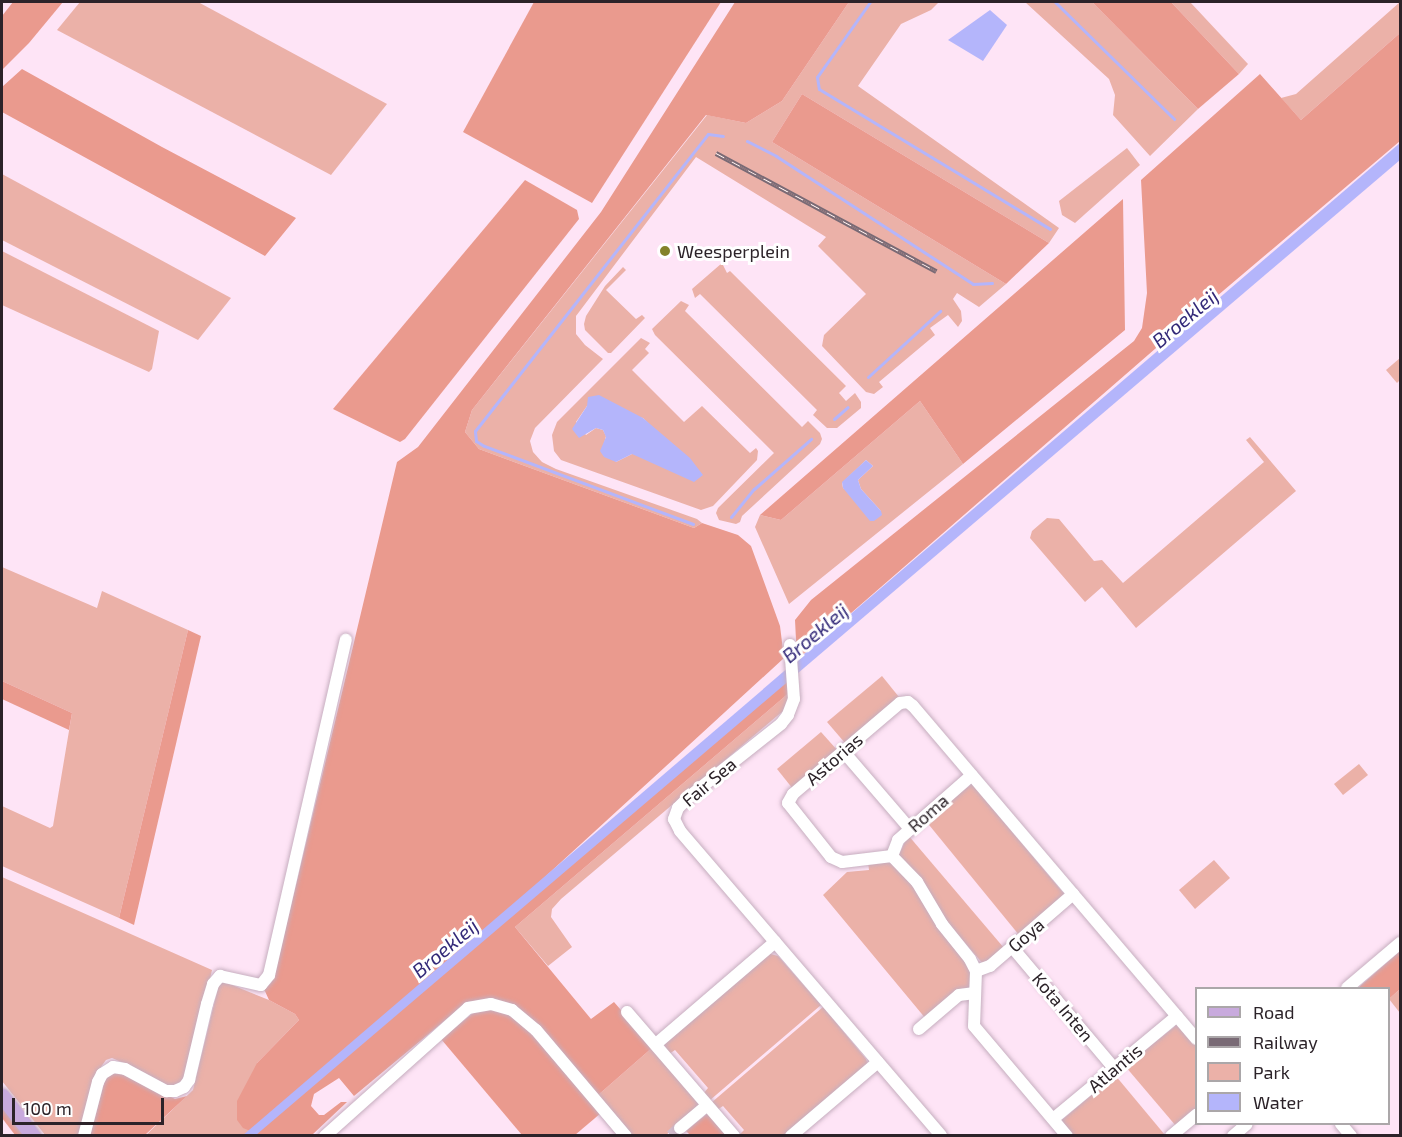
<!DOCTYPE html>
<html>
<head>
<meta charset="utf-8">
<style>
  body { margin:0 }
  #map { position:relative; width:1402px; height:1137px; overflow:hidden; background:#fee4f6; font-family:"Exo 2",sans-serif }
  div>[style] { position:absolute }
  [style*='--x'] { left:calc(var(--x)*1px); top:calc(var(--y)*1px); width:calc(var(--w)*1px); rotate:calc(var(--a)*1deg) }
  .green>* { inset:0; background:#ebb1a8 }
  .forest>* { inset:0; background:#ea9a8e }
  .water>* { inset:0; background:#b4b5fb }
  .stream>* { height:3px; margin:-1.5px; padding:0 1.5px; transform-origin:1.5px; border-radius:1.5px; background:#b4b5fb }
  .minor-tunnel>* { height:12px; margin-top:-6px; transform-origin:0; background:repeating-linear-gradient(90deg,#d4bdcd 0 12px,transparent 0 18px) }
  .roads { filter:drop-shadow(0 0 2px #c6aebf) drop-shadow(0 0 2px #c6aebf) }
  .minor>* { height:12px; margin:-6px; padding:0 6px; transform-origin:6px; border-radius:6px; background:#fff }
  .major>* { height:15px; margin:-7.5px; padding:0 7.5px; transform-origin:7.5px; border-radius:7.5px; background:#c8aadd }
  .rail>* { height:5px; margin-top:-2.5px; transform-origin:0; background:repeating-linear-gradient(90deg,#fff 0 9px,#796a75 0 18px); box-sizing:border-box; border-block:2px solid #796a75 }
  .dots>* { width:16px; height:16px; translate:-50% -50%; box-sizing:border-box; border:3px solid #fff; border-radius:50% }
  span { translate:-50% -50%; white-space:nowrap; text-align:center; line-height:1.15; -webkit-text-stroke:6px #fff; paint-order:stroke }
  .poi-label { font-size:18px; color:#2c2329 }
  .left { translate:0 -50%; text-align:left }
  .street-label { font-size:18px; color:#2c2329 }
  .water-label { font-size:20px; color:#342a79; font-style:italic }
  .frame { position:absolute; inset:0; border:3px solid #2c2329; pointer-events:none }
  .legend { position:absolute; left:1195px; top:987px; width:195px; height:138px; box-sizing:border-box; background:#fff; border:2px solid #aba7a9; margin:0; padding:8px 10px; list-style:none; font-size:18px; color:#2c2329 }
  .legend li { display:flex; align-items:center; gap:12px; height:30px }
  .legend b { width:30px; border:2px solid #aba7a9 }
  .scale { position:absolute; left:12px; top:1098px; width:152px; height:27px; box-sizing:border-box; border:3px solid #2c2329; border-top:0; padding-left:8px; font-size:18px; line-height:21px; white-space:nowrap; color:#2c2329; -webkit-text-stroke:4px #fff; paint-order:stroke }
</style>
</head>
<body>
<div id="map">
  <div class="green">
    <div style="clip-path:polygon(80px 2px,198px 2px,387px 104px,331px 175px,57px 30px)"></div>
    <div style="clip-path:polygon(849px 2px,939px 2px,931px 10px,901px 24px,858px 86px,1059px 228px,1049px 243px,802px 94px,772px 142px,1006px 284px,979px 307px,957px 293px,953px 299px,961px 311px,962px 321px,958px 327px,948px 315px,930px 328px,935px 335px,879px 382px,883px 387px,874px 394px,866px 392px,822px 346px,824px 335px,866px 294px,818px 246px,826px 237px,696px 157px,576px 316px,576px 334px,585px 345px,603px 359px,535px 428px,530px 441px,533px 452px,542px 462px,556px 469px,697px 519px,702px 523px,694px 528px,479px 449px,465px 432px,472px 410px,707px 115px,746px 123px,782px 101px)"></div>
    <div style="clip-path:polygon(1025px 2px,1092px 2px,1198px 109px,1150px 156px,1113px 115px,1115px 95px,1109px 79px)"></div>
    <div style="clip-path:polygon(1171px 2px,1190px 2px,1248px 64px,1239px 74px)"></div>
    <div style="clip-path:polygon(1400px 2px,1400px 33px,1301px 120px,1281px 98px,1296px 94px)"></div>
    <div style="clip-path:polygon(1127px 148px,1140px 165px,1075px 223px,1062px 215px,1059px 201px)"></div>
    <div style="clip-path:polygon(2px 174px,231px 298px,198px 340px,2px 240px)"></div>
    <div style="clip-path:polygon(2px 251px,159px 331px,152px 369px,149px 372px,2px 305px)"></div>
    <div style="clip-path:polygon(722px 263px,727px 273px,730px 271px,846px 386px,839px 393px,846px 401px,855px 393px,861px 402px,861px 408px,837px 428px,827px 428px,813px 415px,817px 410px,700px 294px,695px 298px,692px 289px)"></div>
    <div style="clip-path:polygon(623px 267px,626px 270px,606px 290px,636px 319px,642px 315px,645px 318px,611px 353px,608px 353px,585px 330px,584px 324px,586px 316px,605px 286px)"></div>
    <div style="clip-path:polygon(681px 301px,689px 305px,685px 311px,802px 427px,808px 421px,820px 433px,822px 439px,820px 444px,742px 516px,740px 522px,736px 524px,719px 520px,716px 513px,718px 508px,774px 453px,655px 335px,652px 329px)"></div>
    <div style="clip-path:polygon(evenodd,641px 338px,650px 343px,645px 349px,649px 353px,632px 370px,684px 422px,702px 406px,750px 453px,756px 448px,758px 451px,757px 460px,713px 506px,701px 510px,561px 460px,554px 451px,552px 435px,557px 422px,641px 338px,587px 406px,643px 418px,655px 430px,632px 454px,616px 462px,604px 444px,606px 436px,603px 430px,596px 428px,586px 435px,576px 422px,587px 406px)"></div>
    <div style="clip-path:polygon(1400px 358px,1400px 380px,1397px 383px,1386px 370px)"></div>
    <div style="clip-path:polygon(evenodd,920px 401px,963px 464px,789px 604px,755px 527px,760px 515px,781px 520px,920px 401px,866px 460px,873px 466px,858px 480px,861px 489px,881px 511px,843px 488px,842px 483px,866px 460px)"></div>
    <div style="clip-path:polygon(1250px 437px,1296px 491px,1136px 628px,1102px 587px,1085px 602px,1030px 538px,1032px 531px,1047px 518px,1059px 519px,1094px 561px,1102px 560px,1123px 583px,1264px 462px,1246px 440px)"></div>
    <div style="clip-path:polygon(2px 567px,97px 608px,102px 591px,188px 630px,119px 918px,2px 866px,2px 806px,50px 828px,53px 826px,72px 713px,2px 681px)"></div>
    <div style="clip-path:polygon(882px 676px,899px 697px,845px 743px,827px 722px)"></div>
    <div style="clip-path:polygon(790px 692px,783px 711px,561px 899px,552px 909px,551px 917px,572px 947px,548px 966px,515px 927px)"></div>
    <div style="clip-path:polygon(821px 732px,838px 751px,793px 789px,777px 769px)"></div>
    <div style="clip-path:polygon(1359px 764px,1368px 775px,1343px 795px,1334px 784px)"></div>
    <div style="clip-path:polygon(972px 784px,1065px 895px,1019px 935px,925px 820px)"></div>
    <div style="clip-path:polygon(908px 835px,1004px 948px,984px 965px,946px 921px,898px 857px)"></div>
    <div style="clip-path:polygon(1214px 860px,1230px 878px,1195px 909px,1179px 890px)"></div>
    <div style="clip-path:polygon(888px 861px,898px 866px,970px 966px,971px 986px,926px 1019px,823px 895px,847px 872px,869px 870px,868px 862px)"></div>
    <div style="clip-path:polygon(2px 877px,212px 970px,187px 1081px,175px 1089px,126px 1064px,112px 1058px,106px 1060px,98px 1071px,81px 1135px,45px 1135px,2px 1081px)"></div>
    <div style="clip-path:polygon(767px 953px,778px 956px,821px 1005px,709px 1101px,703px 1094px,708px 1088px,675px 1050px,669px 1054px,664px 1044px)"></div>
    <div style="clip-path:polygon(220px 980px,269px 1000px,295px 1014px,299px 1020px,257px 1063px,253px 1133px,250px 1135px,145px 1136px,193px 1090px)"></div>
    <div style="clip-path:polygon(1400px 989px,1400px 1013px,1389px 999px)"></div>
    <div style="clip-path:polygon(823px 1007px,866px 1059px,868px 1065px,787px 1135px,739px 1135px,744px 1130px,723px 1106px,717px 1110px,711px 1103px)"></div>
    <div style="clip-path:polygon(1178px 1024px,1196px 1046px,1196px 1108px,1176px 1126px,1125px 1066px)"></div>
    <div style="clip-path:polygon(653px 1047px,699px 1105px,698px 1109px,666px 1135px,630px 1135px,597px 1096px)"></div>
    <div style="clip-path:polygon(1115px 1075px,1165px 1135px,1165px 1136px,1073px 1135px,1068px 1130px,1062px 1120px)"></div>
  </div>
  <div class="forest">
    <div style="clip-path:polygon(13px 2px,63px 2px,29px 43px,2px 70px,2px 16px)"></div>
    <div style="clip-path:polygon(534px 2px,721px 2px,592px 203px,463px 132px)"></div>
    <div style="clip-path:polygon(735px 2px,849px 2px,782px 101px,746px 123px,706px 115px,472px 410px,465px 432px,479px 449px,694px 528px,702px 523px,738px 535px,751px 546px,780px 626px,784px 658px,450px 964px,789px 676px,790px 692px,515px 927px,591px 1019px,614px 1002px,653px 1047px,597px 1096px,545px 1036px,486px 1000px,467px 1002px,354px 1096px,339px 1078px,314px 1094px,311px 1106px,319px 1115px,324px 1115px,341px 1102px,347px 1102px,312px 1135px,250px 1135px,253px 1132px,243px 1128px,237px 1120px,237px 1101px,257px 1063px,299px 1020px,295px 1014px,269px 1000px,264px 989px,271px 983px,275px 973px,397px 462px,418px 447px,601px 212px)"></div>
    <div style="clip-path:polygon(1092px 2px,1171px 2px,1239px 74px,1198px 109px)"></div>
    <div style="clip-path:polygon(1400px 33px,1400px 141px,1171px 335px,797px 660px,795px 620px,811px 600px,1134px 341px,1142px 328px,1147px 293px,1141px 180px,1260px 74px,1301px 120px)"></div>
    <div style="clip-path:polygon(22px 69px,162px 147px,296px 218px,265px 256px,2px 112px,2px 87px)"></div>
    <div style="clip-path:polygon(802px 94px,1049px 243px,1006px 284px,772px 142px)"></div>
    <div style="clip-path:polygon(525px 180px,577px 210px,579px 219px,405px 439px,400px 442px,333px 409px)"></div>
    <div style="clip-path:polygon(1123px 199px,1125px 330px,963px 464px,920px 401px,781px 520px,760px 515px)"></div>
    <div style="clip-path:polygon(188px 630px,201px 636px,134px 925px,119px 918px)"></div>
    <div style="clip-path:polygon(2px 681px,72px 713px,69px 730px,2px 699px)"></div>
    <div style="clip-path:polygon(1400px 951px,1400px 989px,1389px 999px,1388px 988px,1358px 988px)"></div>
    <div style="clip-path:polygon(478px 1009px,493px 1009px,510px 1013px,523px 1022px,601px 1113px,575px 1135px,522px 1135px,441px 1039px)"></div>
    <div style="clip-path:polygon(107px 1072px,120px 1072px,175px 1099px,187px 1096px,145px 1135px,90px 1136px)"></div>
    <div style="clip-path:polygon(2px 1103px,27px 1135px,15px 1135px,2px 1118px)"></div>
    <div style="clip-path:polygon(708px 1113px,727px 1135px,690px 1135px,686px 1131px)"></div>
  </div>
  <div class="water">
    <div style="clip-path:polygon(990px 10px,1007px 25px,983px 61px,948px 40px)"></div>
    <div style="clip-path:polygon(1400px 143px,1400px 160px,256px 1135px,242px 1136px)"></div>
    <div style="clip-path:polygon(599px 395px,643px 418px,690px 458px,703px 475px,694px 482px,632px 454px,616px 462px,604px 457px,600px 451px,606px 437px,603px 430px,596px 428px,579px 438px,572px 429px,587px 406px,588px 397px)"></div>
    <div style="clip-path:polygon(866px 460px,873px 466px,858px 480px,861px 489px,881px 511px,882px 515px,874px 521px,870px 521px,843px 488px,842px 482px)"></div>
  </div>
  <div class="stream">
    <div style="--x:870;--y:2;--w:92;--a:125.2"></div>
    <div style="--x:817;--y:77;--w:12;--a:81"></div>
    <div style="--x:819;--y:89;--w:270;--a:31.2"></div>
    <div style="--x:1055;--y:2;--w:167;--a:44.5"></div>
    <div style="--x:747;--y:141;--w:33;--a:27"></div>
    <div style="--x:776;--y:156;--w:235;--a:33"></div>
    <div style="--x:973;--y:284;--w:19;--a:-3"></div>
    <div style="--x:868;--y:377;--w:98;--a:-42.5"></div>
    <div style="--x:834;--y:419;--w:18;--a:-41"></div>
    <div style="--x:731;--y:517;--w:36;--a:-51"></div>
    <div style="--x:754;--y:489;--w:76;--a:-41.3"></div>
    <div style="--x:693;--y:524;--w:223;--a:-159.5"></div>
    <div style="--x:484;--y:446;--w:9;--a:-148"></div>
    <div style="--x:476;--y:441;--w:10;--a:-96"></div>
    <div style="--x:475;--y:431;--w:377;--a:-51.9"></div>
    <div style="--x:708;--y:134;--w:15;--a:8"></div>
  </div>
  <div class="minor-tunnel">
    <div style="--x:671;--y:1136;--w:12;--a:-42"></div>
  </div>
  <div class="roads">
    <div class="minor">
      <div style="--x:790;--y:645;--w:54;--a:85.8"></div>
      <div style="--x:794;--y:699;--w:17;--a:111"></div>
      <div style="--x:788;--y:715;--w:11;--a:128"></div>
      <div style="--x:781;--y:724;--w:116;--a:141.6"></div>
      <div style="--x:690;--y:796;--w:17;--a:135"></div>
      <div style="--x:678;--y:808;--w:12;--a:110"></div>
      <div style="--x:674;--y:819;--w:13;--a:63"></div>
      <div style="--x:680;--y:831;--w:401;--a:49.4"></div>
      <div style="--x:843;--y:751;--w:103;--a:49.3"></div>
      <div style="--x:892;--y:856;--w:17;--a:-69"></div>
      <div style="--x:898;--y:840;--w:98;--a:-41.3"></div>
      <div style="--x:1012;--y:947;--w:158;--a:49.9"></div>
      <div style="--x:976;--y:971;--w:15;--a:-20"></div>
      <div style="--x:990;--y:966;--w:110;--a:-40.9"></div>
      <div style="--x:1347;--y:988;--w:70;--a:-40.3"></div>
      <div style="--x:627;--y:1012;--w:164;--a:49.2"></div>
      <div style="--x:919;--y:1029;--w:52;--a:-40.4"></div>
      <div style="--x:959;--y:995;--w:16;--a:-7"></div>
      <div style="--x:656;--y:1044;--w:157;--a:-40.6"></div>
      <div style="--x:1053;--y:1119;--w:161;--a:-39.7"></div>
      <div style="--x:1341;--y:1124;--w:16;--a:50"></div>
      <div style="--x:680;--y:1128;--w:35;--a:-40"></div>
      <div style="--x:84;--y:1136;--w:56;--a:-75.5"></div>
      <div style="--x:98;--y:1082;--w:9;--a:-63"></div>
      <div style="--x:102;--y:1074;--w:13;--a:-32"></div>
      <div style="--x:113;--y:1067;--w:12;--a:9"></div>
      <div style="--x:125;--y:1069;--w:47;--a:28.2"></div>
      <div style="--x:166;--y:1091;--w:9;--a:0"></div>
      <div style="--x:175;--y:1091;--w:10;--a:-24"></div>
      <div style="--x:184;--y:1087;--w:9;--a:-54"></div>
      <div style="--x:189;--y:1080;--w:78;--a:-76.7"></div>
      <div style="--x:207;--y:1004;--w:21;--a:-73"></div>
      <div style="--x:213;--y:984;--w:11;--a:-49"></div>
      <div style="--x:220;--y:976;--w:42;--a:12.4"></div>
      <div style="--x:261;--y:985;--w:13;--a:-51"></div>
      <div style="--x:269;--y:975;--w:344;--a:-77.1"></div>
      <div style="--x:325;--y:1136;--w:192;--a:-41.8"></div>
      <div style="--x:468;--y:1008;--w:23;--a:-10"></div>
      <div style="--x:491;--y:1004;--w:22;--a:16"></div>
      <div style="--x:512;--y:1010;--w:31;--a:40"></div>
      <div style="--x:536;--y:1030;--w:139;--a:49.7"></div>
      <div style="--x:791;--y:1136;--w:114;--a:-40.4"></div>
      <div style="--x:1067;--y:1136;--w:144;--a:-130.2"></div>
      <div style="--x:974;--y:1026;--w:55;--a:-87.9"></div>
      <div style="--x:976;--y:971;--w:13;--a:-117"></div>
      <div style="--x:970;--y:959;--w:45;--a:-128.7"></div>
      <div style="--x:942;--y:924;--w:49;--a:-120.8"></div>
      <div style="--x:917;--y:882;--w:36;--a:-134"></div>
      <div style="--x:892;--y:856;--w:50;--a:173.2"></div>
      <div style="--x:842;--y:862;--w:12;--a:-156"></div>
      <div style="--x:831;--y:857;--w:69;--a:-128.5"></div>
      <div style="--x:788;--y:803;--w:10;--a:-61"></div>
      <div style="--x:793;--y:794;--w:140;--a:-40.4"></div>
      <div style="--x:900;--y:703;--w:8;--a:-7"></div>
      <div style="--x:908;--y:702;--w:6;--a:39"></div>
      <div style="--x:913;--y:706;--w:437;--a:49.6"></div>
      <div style="--x:1171;--y:1136;--w:33;--a:-40"></div>
      <div style="--x:1233;--y:1136;--w:18;--a:-41"></div>
    </div>
    <div class="major">
      <div style="--x:2;--y:1096;--w:51;--a:52.2"></div>
    </div>
  </div>
  <div class="rail">
    <div style="--x:716;--y:153;--w:250;--a:28.2"></div>
  </div>
  <div class="dots">
    <div style="left:665px;top:251px;background:#84822a"></div>
  </div>
  <div class="poi-label">
    <span class="left" style="left:677px;top:251px">Weesperplein</span>
  </div>
  <div class="street-label">
    <span style="left:834px;top:759px;rotate:-41deg">Astorias</span>
    <span style="left:709px;top:782px;rotate:-40deg">Fair Sea</span>
    <span style="left:928px;top:813px;rotate:-41deg">Roma</span>
    <span style="left:1026px;top:935px;rotate:-41deg">Goya</span>
    <span style="left:1063px;top:1007px;rotate:50deg">Kota Inten</span>
    <span style="left:1115px;top:1068px;rotate:-40deg">Atlantis</span>
  </div>
  <div class="water-label">
    <span style="left:1185px;top:318px;rotate:-40deg">Broekleij</span>
    <span style="left:815px;top:633px;rotate:-40deg">Broekleij</span>
    <span style="left:445px;top:948px;rotate:-40deg">Broekleij</span>
  </div>
  <div class="frame"></div>
  <ul class="legend">
  <li><b style="height:8px;background:#c8aadd"></b>Road</li>
  <li><b style="height:8px;background:#796a75"></b>Railway</li>
  <li><b style="height:16px;background:#ebb1a8"></b>Park</li>
  <li><b style="height:16px;background:#b4b5fb"></b>Water</li>
  </ul>
  <div class="scale">100 m</div>
</div>
</body>
</html>
